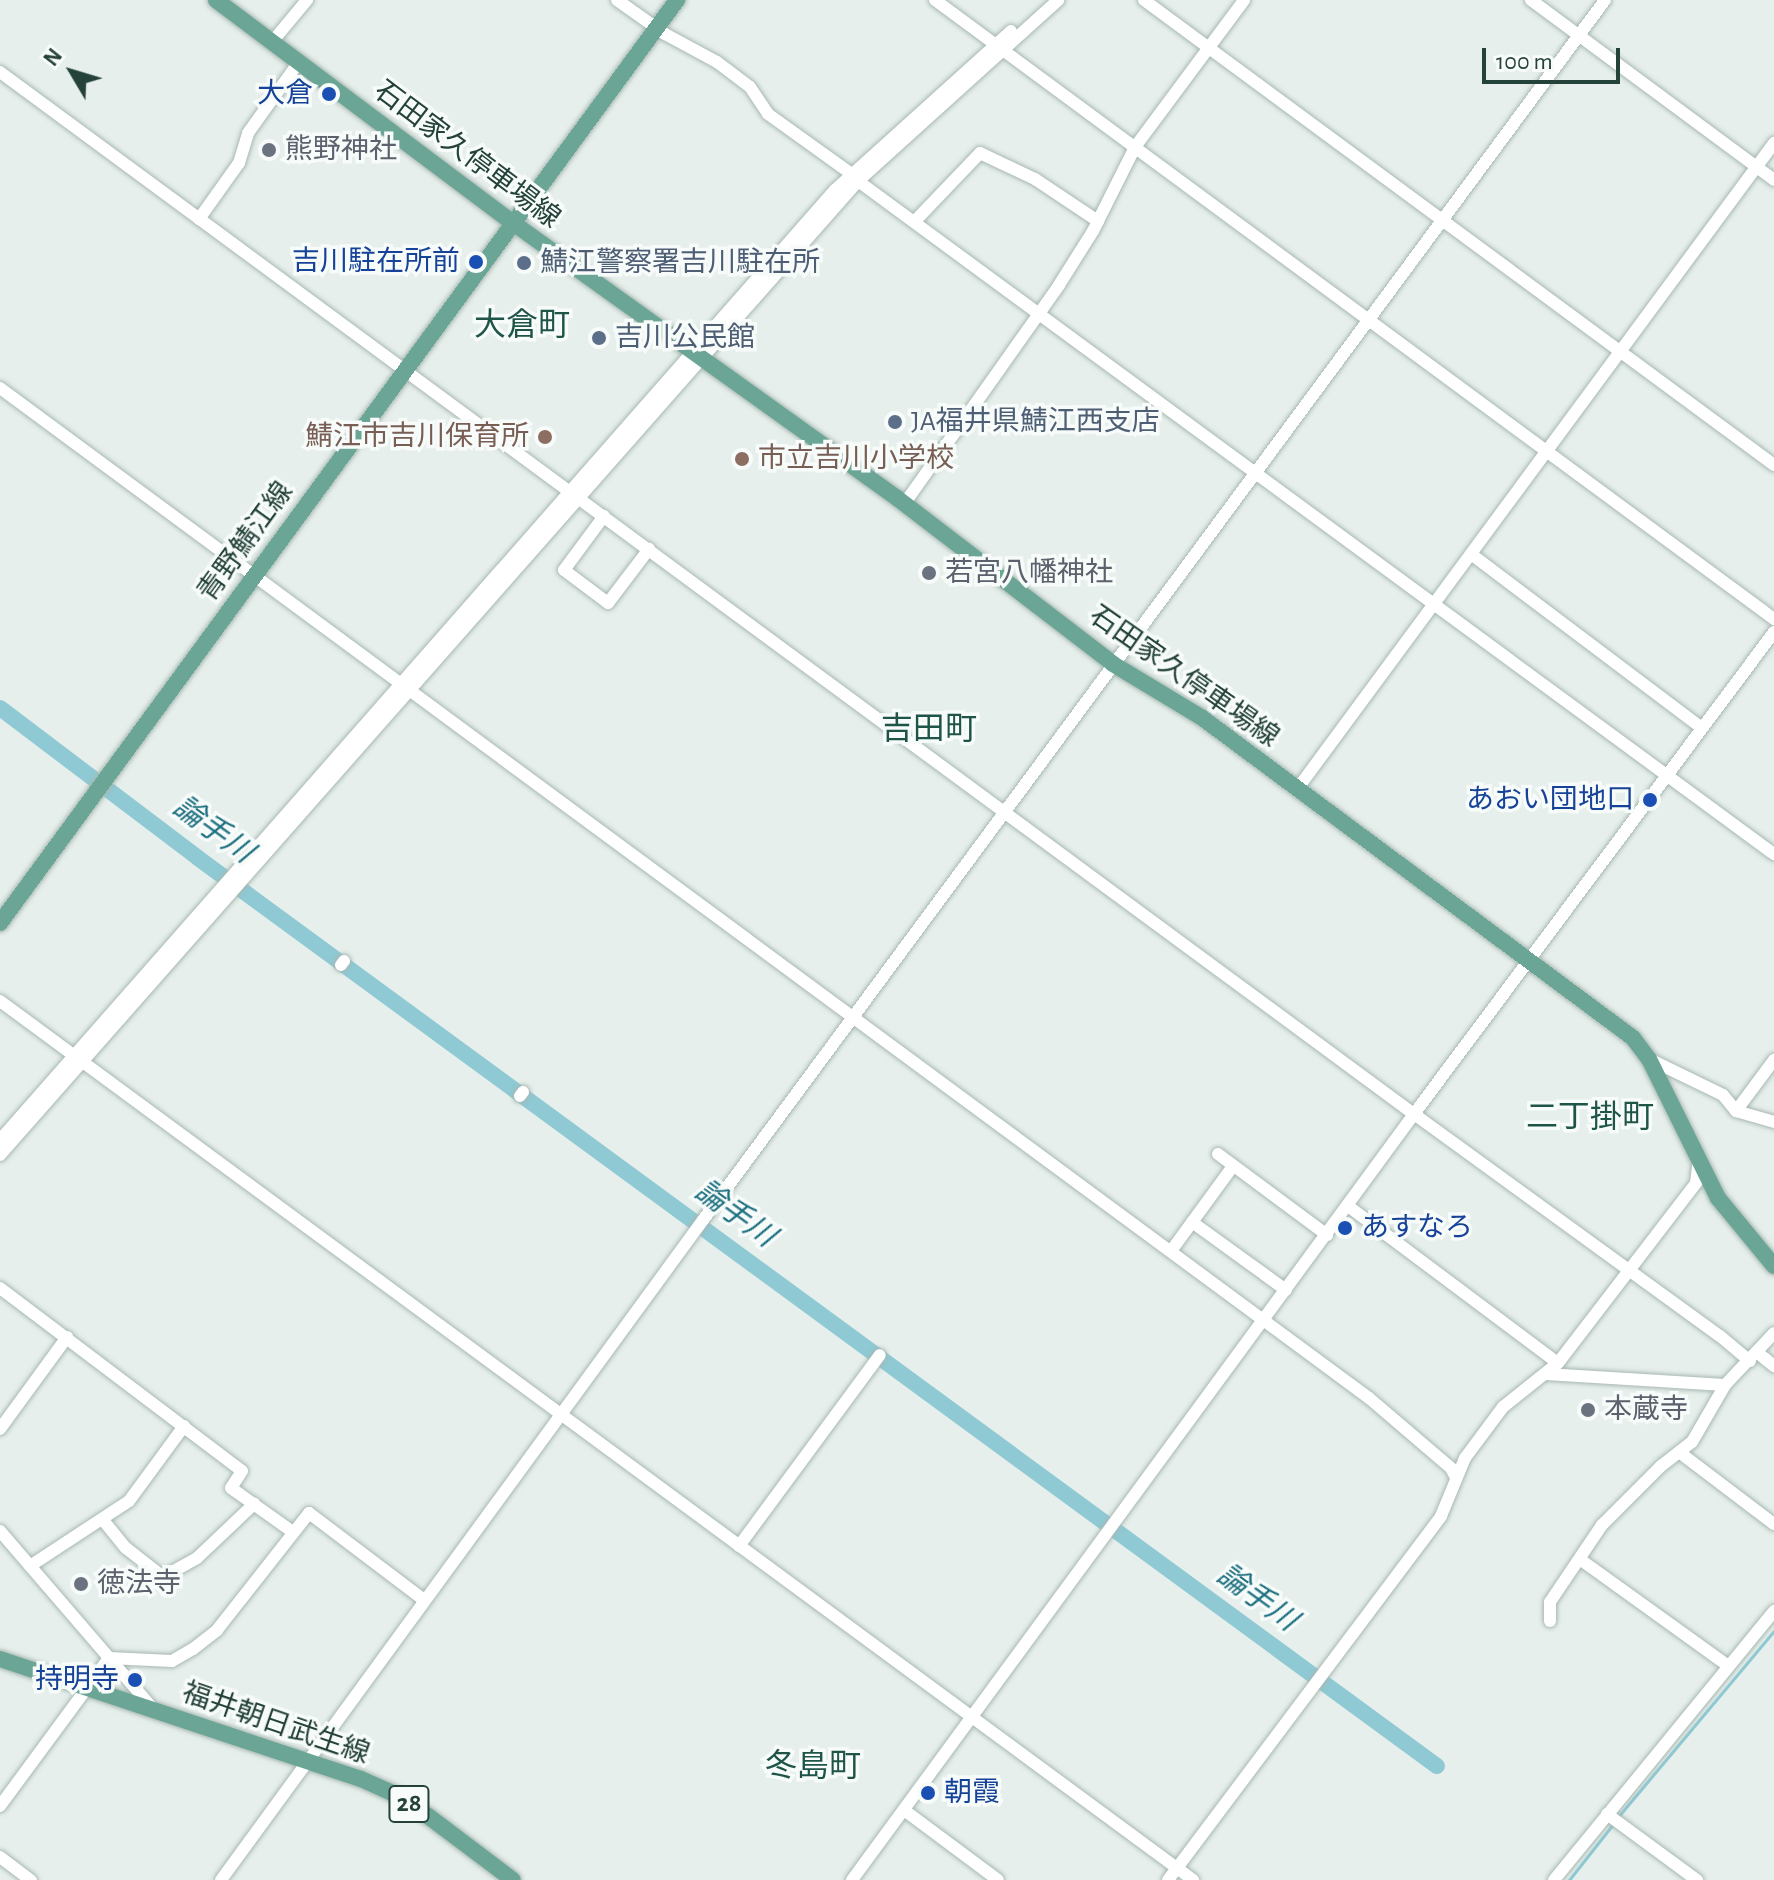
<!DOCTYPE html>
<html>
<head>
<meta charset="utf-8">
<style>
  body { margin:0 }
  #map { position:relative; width:1774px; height:1880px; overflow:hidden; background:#e6efeb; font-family:"Alegreya Sans","Noto Sans JP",sans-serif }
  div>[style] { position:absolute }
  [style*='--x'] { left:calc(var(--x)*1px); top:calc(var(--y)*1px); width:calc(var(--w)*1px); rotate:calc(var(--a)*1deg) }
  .stream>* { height:3px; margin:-1.5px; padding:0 1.5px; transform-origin:1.5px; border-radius:1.5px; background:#8ec9d4 }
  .river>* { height:16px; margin:-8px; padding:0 8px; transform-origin:8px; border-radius:8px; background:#8ec9d4 }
  .roads { filter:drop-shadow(0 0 2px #a8b8b2) drop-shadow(0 0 2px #a8b8b2) }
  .minor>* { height:12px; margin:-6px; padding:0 6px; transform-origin:6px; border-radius:6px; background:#fff }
  .major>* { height:16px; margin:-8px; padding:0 8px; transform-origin:8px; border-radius:8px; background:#6aa596 }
  .dots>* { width:22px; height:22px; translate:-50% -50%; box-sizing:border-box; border:4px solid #f7fbf9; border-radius:50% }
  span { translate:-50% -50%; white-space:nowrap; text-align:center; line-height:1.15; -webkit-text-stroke:7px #f7fbf9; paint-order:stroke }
  .shield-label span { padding:2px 6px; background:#f7fbf9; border:2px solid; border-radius:6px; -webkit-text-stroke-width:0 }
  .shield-label { font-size:26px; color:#24423a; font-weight:700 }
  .transit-label { font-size:28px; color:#164399 }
  .right { translate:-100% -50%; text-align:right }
  .left { translate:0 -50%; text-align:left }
  .worship-label { font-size:28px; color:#5b616d }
  .street-label { font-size:28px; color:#24423a }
  .service-label { font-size:28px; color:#4e5e75 }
  .education-label { font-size:28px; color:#785e54 }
  .water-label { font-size:30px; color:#1c6f80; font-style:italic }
  .quarter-label { font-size:32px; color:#1f5548 }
  .north { position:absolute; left:32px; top:32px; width:80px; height:80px; -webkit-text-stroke:6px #f7fbf9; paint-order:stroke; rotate:308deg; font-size:22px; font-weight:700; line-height:32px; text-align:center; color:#24423a }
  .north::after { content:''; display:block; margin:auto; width:28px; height:36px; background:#24423a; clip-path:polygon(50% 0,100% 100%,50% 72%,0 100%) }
  .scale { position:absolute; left:1482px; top:48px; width:138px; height:36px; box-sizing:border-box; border:4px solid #24423a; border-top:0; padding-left:10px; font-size:24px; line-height:28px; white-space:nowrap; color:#24423a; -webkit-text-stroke:6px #f7fbf9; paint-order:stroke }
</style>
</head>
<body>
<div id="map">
  <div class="stream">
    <div style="--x:1617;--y:1818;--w:244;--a:-50"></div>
    <div style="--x:1569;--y:1880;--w:71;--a:-51.8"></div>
  </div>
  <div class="river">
    <div style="--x:0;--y:708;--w:248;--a:37.1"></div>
    <div style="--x:198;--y:858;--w:1536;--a:36.24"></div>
  </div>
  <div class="roads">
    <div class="minor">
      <div style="--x:617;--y:0;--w:59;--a:35.3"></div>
      <div style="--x:665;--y:34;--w:59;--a:28.3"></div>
      <div style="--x:717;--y:62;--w:41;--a:37.1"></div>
      <div style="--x:750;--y:87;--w:32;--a:56"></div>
      <div style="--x:768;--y:114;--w:101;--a:35.7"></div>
      <div style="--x:935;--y:0;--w:1043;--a:36.42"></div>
      <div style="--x:1144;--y:0;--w:783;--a:36.43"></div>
      <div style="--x:1531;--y:0;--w:302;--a:36.5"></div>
      <div style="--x:272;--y:42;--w:55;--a:-50.2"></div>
      <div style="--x:0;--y:72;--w:1756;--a:36.39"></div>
      <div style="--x:1414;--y:1114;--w:378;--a:36"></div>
      <div style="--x:1720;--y:1336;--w:39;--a:40"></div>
      <div style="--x:858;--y:181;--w:1137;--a:36.31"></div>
      <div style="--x:199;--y:219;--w:69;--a:-54.5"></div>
      <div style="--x:239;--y:163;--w:31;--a:-73"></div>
      <div style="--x:248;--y:133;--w:87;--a:-54.3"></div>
      <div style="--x:915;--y:221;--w:94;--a:-46.3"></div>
      <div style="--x:980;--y:153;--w:61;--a:25.3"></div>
      <div style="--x:1035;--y:179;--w:76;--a:33.7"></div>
      <div style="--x:0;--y:388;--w:1701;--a:36.42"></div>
      <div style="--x:1369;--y:1398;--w:108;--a:40.5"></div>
      <div style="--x:1451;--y:1468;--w:11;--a:63"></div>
      <div style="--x:897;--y:498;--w:10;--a:11"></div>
      <div style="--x:907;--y:500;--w:263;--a:-54.7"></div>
      <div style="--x:1059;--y:285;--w:64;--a:-57.8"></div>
      <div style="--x:1093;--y:231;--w:94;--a:-63.4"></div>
      <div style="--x:1135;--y:147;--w:183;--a:-53.4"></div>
      <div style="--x:604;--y:516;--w:67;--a:126.5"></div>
      <div style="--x:564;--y:570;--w:55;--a:36.9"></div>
      <div style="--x:608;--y:603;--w:68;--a:-52.8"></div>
      <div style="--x:1471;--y:554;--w:289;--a:37"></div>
      <div style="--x:1298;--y:788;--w:802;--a:-53.57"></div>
      <div style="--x:341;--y:965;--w:5;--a:-53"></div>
      <div style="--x:0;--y:1001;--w:1482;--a:36.38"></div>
      <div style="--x:1649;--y:1059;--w:82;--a:25.9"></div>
      <div style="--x:1723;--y:1095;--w:21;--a:51"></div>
      <div style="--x:1736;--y:1111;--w:40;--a:16"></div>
      <div style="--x:520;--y:1096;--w:5;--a:-53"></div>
      <div style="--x:1736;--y:1111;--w:64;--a:-53.3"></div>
      <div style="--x:0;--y:1140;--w:1265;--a:-48.69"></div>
      <div style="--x:835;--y:190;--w:237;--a:-42.1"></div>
      <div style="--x:1218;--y:1154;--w:136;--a:36.6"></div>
      <div style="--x:0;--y:1155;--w:1298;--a:-48.62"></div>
      <div style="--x:858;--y:181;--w:270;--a:-42.1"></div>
      <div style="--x:1348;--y:1206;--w:262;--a:36.8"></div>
      <div style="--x:1192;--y:1222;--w:116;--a:35.9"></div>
      <div style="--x:1171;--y:1251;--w:105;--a:-53.9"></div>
      <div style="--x:0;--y:1288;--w:303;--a:37.1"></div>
      <div style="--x:242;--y:1471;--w:20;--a:123"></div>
      <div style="--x:231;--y:1488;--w:76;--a:35.4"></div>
      <div style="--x:1758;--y:1353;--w:21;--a:39"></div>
      <div style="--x:1546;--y:1374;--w:179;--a:3.5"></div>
      <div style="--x:0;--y:1429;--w:114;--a:-53.9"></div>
      <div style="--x:1679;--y:1452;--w:119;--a:37.2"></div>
      <div style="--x:103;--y:1520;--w:36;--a:51"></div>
      <div style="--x:126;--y:1548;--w:47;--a:38.1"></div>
      <div style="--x:163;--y:1577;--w:39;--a:-29"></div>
      <div style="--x:197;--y:1558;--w:79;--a:-43.5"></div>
      <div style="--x:0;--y:1531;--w:233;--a:49.3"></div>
      <div style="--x:739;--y:1546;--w:237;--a:-53.6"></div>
      <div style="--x:1581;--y:1560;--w:180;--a:35.7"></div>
      <div style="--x:30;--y:1566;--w:118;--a:-33.3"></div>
      <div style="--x:129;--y:1501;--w:93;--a:-53.7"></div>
      <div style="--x:1550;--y:1621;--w:19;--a:-90"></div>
      <div style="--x:1550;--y:1602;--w:93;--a:-56"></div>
      <div style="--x:1602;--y:1525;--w:83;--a:-45"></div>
      <div style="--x:1661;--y:1466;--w:39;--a:-38"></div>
      <div style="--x:1692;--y:1442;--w:66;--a:-59.9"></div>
      <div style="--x:1725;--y:1385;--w:71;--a:-46.7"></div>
      <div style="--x:0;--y:1806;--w:184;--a:-53.6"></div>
      <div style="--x:109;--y:1658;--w:63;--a:2.7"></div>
      <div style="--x:172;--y:1661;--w:24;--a:-30"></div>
      <div style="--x:193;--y:1649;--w:31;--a:-38"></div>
      <div style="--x:217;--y:1630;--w:149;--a:-51.8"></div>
      <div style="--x:309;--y:1513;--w:144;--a:37.1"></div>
      <div style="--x:904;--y:1810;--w:117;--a:36.7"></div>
      <div style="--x:1607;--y:1814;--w:112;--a:36.3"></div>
      <div style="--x:0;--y:1857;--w:39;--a:37"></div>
      <div style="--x:221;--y:1880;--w:817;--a:-53.86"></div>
      <div style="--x:703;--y:1220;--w:1517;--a:-53.52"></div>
      <div style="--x:852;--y:1880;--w:950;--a:-53.73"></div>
      <div style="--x:1414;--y:1114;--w:602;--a:-53.24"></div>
      <div style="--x:1168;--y:1880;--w:455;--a:-53.1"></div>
      <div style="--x:1441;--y:1516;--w:63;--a:-67.5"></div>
      <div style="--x:1465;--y:1458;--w:64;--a:-53.3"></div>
      <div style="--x:1503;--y:1407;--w:70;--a:-38.7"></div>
      <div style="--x:1558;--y:1363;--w:227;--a:-52.5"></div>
      <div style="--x:1696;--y:1183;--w:23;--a:-83"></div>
      <div style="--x:1554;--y:1880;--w:348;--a:-50.7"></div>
    </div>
    <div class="major">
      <div style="--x:216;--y:0;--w:371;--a:36.9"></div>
      <div style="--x:513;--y:223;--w:472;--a:35.6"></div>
      <div style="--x:897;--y:498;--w:272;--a:37.5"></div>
      <div style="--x:1113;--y:664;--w:103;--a:31.1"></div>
      <div style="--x:1201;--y:717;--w:538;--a:36.61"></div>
      <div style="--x:1633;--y:1038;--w:26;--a:53"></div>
      <div style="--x:1649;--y:1059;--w:155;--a:63.6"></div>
      <div style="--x:1718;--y:1198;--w:88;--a:50.5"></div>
      <div style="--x:0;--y:923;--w:1145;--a:-53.74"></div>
      <div style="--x:0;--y:1659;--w:380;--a:18.4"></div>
      <div style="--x:361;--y:1779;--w:34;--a:24"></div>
      <div style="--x:392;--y:1793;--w:43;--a:32.6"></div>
      <div style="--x:428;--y:1816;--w:106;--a:37"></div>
    </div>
  </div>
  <div class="dots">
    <div style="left:329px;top:94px;background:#1a4fb4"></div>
    <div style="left:269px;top:150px;background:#6b7280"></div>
    <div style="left:476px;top:262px;background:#1a4fb4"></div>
    <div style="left:524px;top:263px;background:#5c6f8a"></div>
    <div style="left:599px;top:338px;background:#5c6f8a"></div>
    <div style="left:895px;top:422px;background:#5c6f8a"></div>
    <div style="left:545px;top:437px;background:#8d6e63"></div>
    <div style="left:742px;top:459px;background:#8d6e63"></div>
    <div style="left:929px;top:573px;background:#6b7280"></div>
    <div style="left:1650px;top:800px;background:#1a4fb4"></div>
    <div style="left:1345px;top:1228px;background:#1a4fb4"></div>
    <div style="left:1588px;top:1410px;background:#6b7280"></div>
    <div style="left:81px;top:1584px;background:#6b7280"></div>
    <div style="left:135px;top:1680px;background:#1a4fb4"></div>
    <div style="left:928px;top:1793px;background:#1a4fb4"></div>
  </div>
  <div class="shield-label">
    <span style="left:409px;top:1804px">28</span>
  </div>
  <div class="transit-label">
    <span class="right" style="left:313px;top:94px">大倉</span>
    <span class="right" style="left:460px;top:262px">吉川駐在所前</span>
    <span class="right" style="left:1634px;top:800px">あおい団地口</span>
    <span class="left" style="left:1361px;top:1228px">あすなろ</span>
    <span class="right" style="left:119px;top:1680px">持明寺</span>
    <span class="left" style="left:944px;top:1793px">朝霞</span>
  </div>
  <div class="worship-label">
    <span class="left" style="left:285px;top:150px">熊野神社</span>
    <span class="left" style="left:945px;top:573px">若宮八幡神社</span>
    <span class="left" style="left:1604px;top:1410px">本蔵寺</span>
    <span class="left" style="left:97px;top:1584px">徳法寺</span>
  </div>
  <div class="street-label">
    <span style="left:467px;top:155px;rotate:37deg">石田家久停車場線</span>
    <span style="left:246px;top:542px;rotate:-54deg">青野鯖江線</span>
    <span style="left:1184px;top:677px;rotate:35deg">石田家久停車場線</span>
    <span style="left:276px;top:1724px;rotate:19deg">福井朝日武生線</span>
  </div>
  <div class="service-label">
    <span class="left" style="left:540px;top:263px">鯖江警察署吉川駐在所</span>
    <span class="left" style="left:615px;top:338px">吉川公民館</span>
    <span class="left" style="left:911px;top:422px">JA福井県鯖江西支店</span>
  </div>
  <div class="education-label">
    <span class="right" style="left:529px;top:437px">鯖江市吉川保育所</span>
    <span class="left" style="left:758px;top:459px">市立吉川小学校</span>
  </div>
  <div class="water-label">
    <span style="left:213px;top:830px;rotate:36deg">論手川</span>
    <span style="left:735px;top:1214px;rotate:36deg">論手川</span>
    <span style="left:1257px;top:1598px;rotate:36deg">論手川</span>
  </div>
  <div class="quarter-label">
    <span style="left:522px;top:325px">大倉町</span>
    <span style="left:929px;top:729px">吉田町</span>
    <span style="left:1590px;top:1117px">二丁掛町</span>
    <span style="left:813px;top:1766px">冬島町</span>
  </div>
  <div class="north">N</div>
  <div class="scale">100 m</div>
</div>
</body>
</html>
